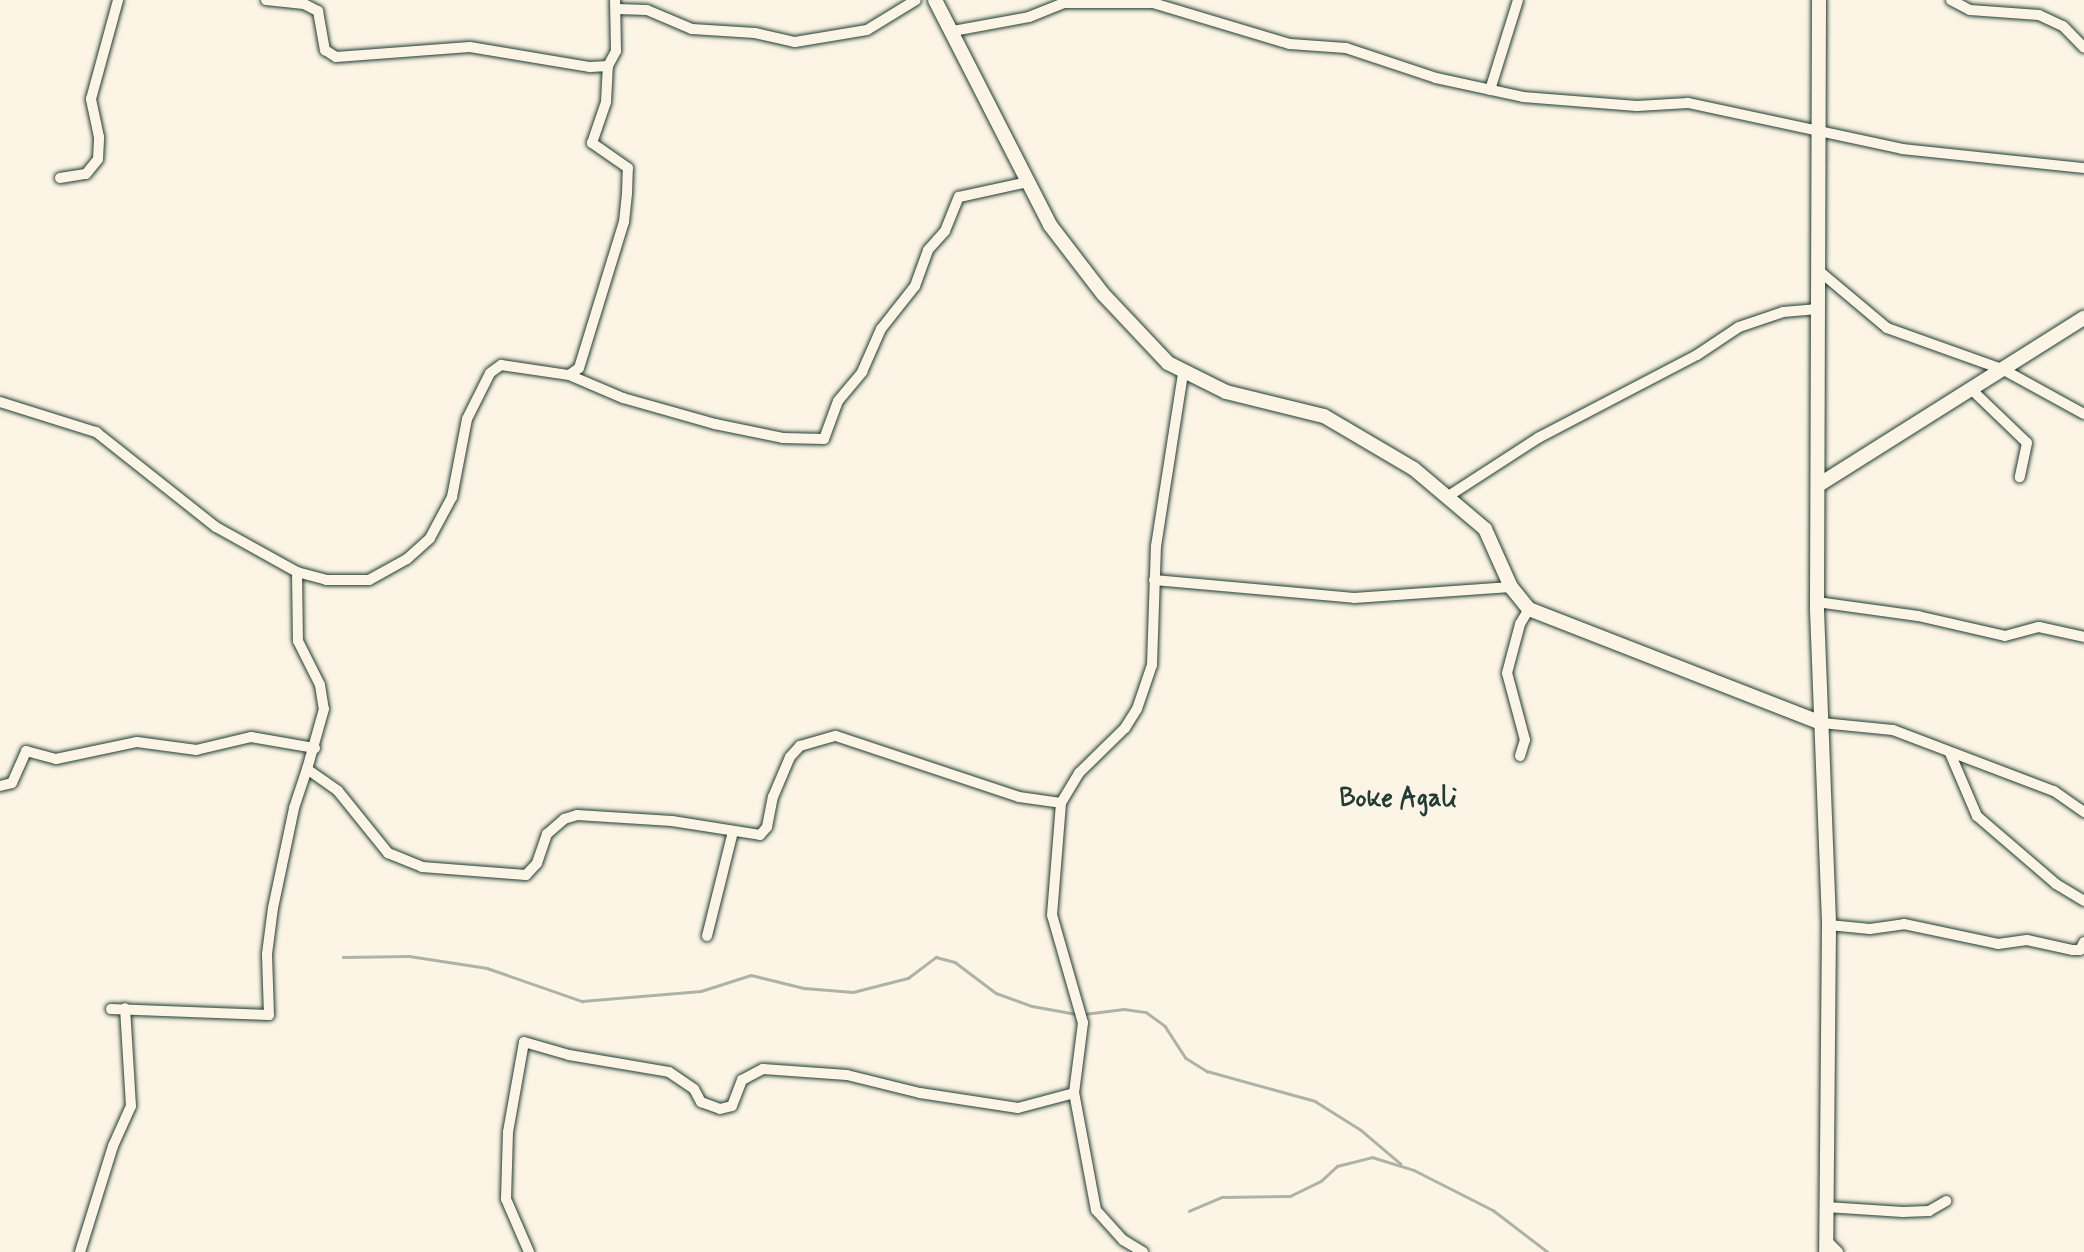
<!DOCTYPE html>
<html>
<head>
<meta charset="utf-8">
<style>
  body { margin:0 }
  #map { position:relative; width:2084px; height:1252px; overflow:hidden; background:#fcf5e5; font-family:Mynerve,sans-serif }
  div>[style] { position:absolute }
  [style*='--x'] { left:calc(var(--x)*1px); top:calc(var(--y)*1px); width:calc(var(--w)*1px); rotate:calc(var(--a)*1deg) }
  .stream>* { height:2.5px; margin:-1.25px; padding:0 1.25px; transform-origin:1.25px; border-radius:1.25px; background:#aeb3a7 }
  .roads { filter:drop-shadow(0 0 2px #1f3d34) drop-shadow(0 0 2px #1f3d34) }
  .street>* { height:10px; margin:-5px; padding:0 5px; transform-origin:5px; border-radius:5px; background:#fcf5e5 }
  .secondary>* { height:14px; margin:-7px; padding:0 7px; transform-origin:7px; border-radius:7px; background:#fcf5e5 }
  span { translate:-50% -50%; white-space:nowrap; text-align:center; line-height:1.15; -webkit-text-stroke:7px #fcf5e5; paint-order:stroke }
  .quarter-label { font-size:26px; color:#1f3d34; font-weight:700 }
</style>
</head>
<body>
<div id="map">
  <div class="stream">
    <div style="--x:343;--y:957;--w:66;--a:-0.9"></div>
    <div style="--x:409;--y:956;--w:79;--a:8.7"></div>
    <div style="--x:487;--y:968;--w:101;--a:19.2"></div>
    <div style="--x:582;--y:1001;--w:119;--a:-4.8"></div>
    <div style="--x:701;--y:991;--w:52;--a:-17.7"></div>
    <div style="--x:751;--y:975;--w:55;--a:13.8"></div>
    <div style="--x:804;--y:988;--w:49;--a:4.7"></div>
    <div style="--x:853;--y:992;--w:57;--a:-14.3"></div>
    <div style="--x:908;--y:978;--w:35;--a:-37"></div>
    <div style="--x:936;--y:957;--w:20;--a:15"></div>
    <div style="--x:955;--y:962;--w:51;--a:37.1"></div>
    <div style="--x:996;--y:993;--w:38;--a:20"></div>
    <div style="--x:1032;--y:1006;--w:46;--a:10.1"></div>
    <div style="--x:1084;--y:1014;--w:40;--a:-7.1"></div>
    <div style="--x:1124;--y:1009;--w:22;--a:8"></div>
    <div style="--x:1146;--y:1012;--w:24;--a:36"></div>
    <div style="--x:1165;--y:1026;--w:38;--a:57"></div>
    <div style="--x:1186;--y:1058;--w:25;--a:32"></div>
    <div style="--x:1207;--y:1071;--w:112;--a:15.5"></div>
    <div style="--x:1315;--y:1101;--w:54;--a:32.2"></div>
    <div style="--x:1361;--y:1130;--w:52;--a:40.4"></div>
    <div style="--x:1189;--y:1211;--w:36;--a:-23"></div>
    <div style="--x:1222;--y:1197;--w:68;--a:-0.8"></div>
    <div style="--x:1290;--y:1196;--w:34;--a:-26"></div>
    <div style="--x:1321;--y:1181;--w:22;--a:-43"></div>
    <div style="--x:1337;--y:1166;--w:36;--a:-14"></div>
    <div style="--x:1372;--y:1157;--w:44;--a:17.2"></div>
    <div style="--x:1414;--y:1170;--w:89;--a:26.9"></div>
    <div style="--x:1493;--y:1210;--w:69;--a:37.4"></div>
  </div>
  <div class="roads">
    <div class="street">
      <div style="--x:266;--y:0;--w:38;--a:6"></div>
      <div style="--x:304;--y:4;--w:16;--a:27"></div>
      <div style="--x:318;--y:11;--w:40;--a:80"></div>
      <div style="--x:325;--y:50;--w:13;--a:32"></div>
      <div style="--x:336;--y:57;--w:134;--a:-4.3"></div>
      <div style="--x:470;--y:47;--w:122;--a:9.5"></div>
      <div style="--x:590;--y:67;--w:18;--a:-3"></div>
      <div style="--x:608;--y:66;--w:17;--a:-62"></div>
      <div style="--x:616;--y:51;--w:51;--a:-91.1"></div>
      <div style="--x:1951;--y:0;--w:21;--a:28"></div>
      <div style="--x:1970;--y:10;--w:69;--a:4.1"></div>
      <div style="--x:2039;--y:15;--w:26;--a:25"></div>
      <div style="--x:2063;--y:26;--w:30;--a:46"></div>
      <div style="--x:617;--y:9;--w:30;--a:2"></div>
      <div style="--x:647;--y:10;--w:49;--a:22.9"></div>
      <div style="--x:692;--y:29;--w:63;--a:3.6"></div>
      <div style="--x:755;--y:33;--w:41;--a:12.7"></div>
      <div style="--x:795;--y:42;--w:73;--a:-9.5"></div>
      <div style="--x:867;--y:30;--w:57;--a:-31.5"></div>
      <div style="--x:953;--y:31;--w:77;--a:-10.4"></div>
      <div style="--x:1029;--y:17;--w:38;--a:-22"></div>
      <div style="--x:1064;--y:3;--w:89;--a:0"></div>
      <div style="--x:1153;--y:3;--w:143;--a:16.7"></div>
      <div style="--x:1290;--y:44;--w:56;--a:4.1"></div>
      <div style="--x:1346;--y:48;--w:95;--a:18.4"></div>
      <div style="--x:1436;--y:78;--w:89;--a:12.3"></div>
      <div style="--x:1523;--y:97;--w:114;--a:4.5"></div>
      <div style="--x:1637;--y:106;--w:51;--a:-3.4"></div>
      <div style="--x:1688;--y:103;--w:219;--a:12.1"></div>
      <div style="--x:1902;--y:149;--w:183;--a:6"></div>
      <div style="--x:1490;--y:90;--w:94;--a:-72.7"></div>
      <div style="--x:60;--y:178;--w:26;--a:-9"></div>
      <div style="--x:86;--y:174;--w:19;--a:-51"></div>
      <div style="--x:98;--y:159;--w:22;--a:-87"></div>
      <div style="--x:99;--y:137;--w:39;--a:-102"></div>
      <div style="--x:91;--y:99;--w:103;--a:-74.7"></div>
      <div style="--x:1818;--y:270;--w:90;--a:40"></div>
      <div style="--x:1887;--y:328;--w:124;--a:19.7"></div>
      <div style="--x:2004;--y:370;--w:91;--a:28.8"></div>
      <div style="--x:569;--y:375;--w:59;--a:23.1"></div>
      <div style="--x:623;--y:398;--w:96;--a:15.8"></div>
      <div style="--x:715;--y:424;--w:69;--a:11.6"></div>
      <div style="--x:783;--y:438;--w:41;--a:1.4"></div>
      <div style="--x:824;--y:439;--w:40;--a:-69.8"></div>
      <div style="--x:838;--y:401;--w:38;--a:-50"></div>
      <div style="--x:862;--y:372;--w:47;--a:-66.2"></div>
      <div style="--x:881;--y:329;--w:55;--a:-51.7"></div>
      <div style="--x:915;--y:286;--w:38;--a:-70"></div>
      <div style="--x:928;--y:250;--w:25;--a:-48"></div>
      <div style="--x:945;--y:231;--w:37;--a:-68"></div>
      <div style="--x:959;--y:197;--w:71;--a:-12.3"></div>
      <div style="--x:1972;--y:390;--w:76;--a:43.9"></div>
      <div style="--x:2027;--y:443;--w:35;--a:102"></div>
      <div style="--x:0;--y:402;--w:101;--a:17.4"></div>
      <div style="--x:96;--y:432;--w:153;--a:38.4"></div>
      <div style="--x:216;--y:527;--w:93;--a:29.1"></div>
      <div style="--x:297;--y:572;--w:30;--a:15"></div>
      <div style="--x:326;--y:580;--w:43;--a:0"></div>
      <div style="--x:369;--y:580;--w:43;--a:-28.9"></div>
      <div style="--x:407;--y:559;--w:31;--a:-42"></div>
      <div style="--x:430;--y:538;--w:47;--a:-61.8"></div>
      <div style="--x:452;--y:497;--w:79;--a:-79.1"></div>
      <div style="--x:467;--y:419;--w:51;--a:-63.4"></div>
      <div style="--x:490;--y:373;--w:14;--a:-36"></div>
      <div style="--x:501;--y:365;--w:69;--a:8.4"></div>
      <div style="--x:569;--y:375;--w:12;--a:-35"></div>
      <div style="--x:579;--y:368;--w:153;--a:-72.9"></div>
      <div style="--x:624;--y:222;--w:29;--a:-84"></div>
      <div style="--x:627;--y:193;--w:25;--a:-88"></div>
      <div style="--x:628;--y:168;--w:44;--a:-145.2"></div>
      <div style="--x:592;--y:143;--w:43;--a:-71.1"></div>
      <div style="--x:606;--y:102;--w:36;--a:-87"></div>
      <div style="--x:1450;--y:495;--w:105;--a:-32.9"></div>
      <div style="--x:1538;--y:438;--w:179;--a:-27.6"></div>
      <div style="--x:1697;--y:355;--w:50;--a:-33.7"></div>
      <div style="--x:1739;--y:327;--w:46;--a:-18.8"></div>
      <div style="--x:1783;--y:312;--w:35;--a:-5"></div>
      <div style="--x:297;--y:572;--w:69;--a:89.2"></div>
      <div style="--x:298;--y:641;--w:49;--a:63.4"></div>
      <div style="--x:320;--y:685;--w:24;--a:81"></div>
      <div style="--x:324;--y:709;--w:62;--a:105.8"></div>
      <div style="--x:307;--y:769;--w:38;--a:35"></div>
      <div style="--x:338;--y:791;--w:80;--a:51.1"></div>
      <div style="--x:388;--y:853;--w:37;--a:22"></div>
      <div style="--x:422;--y:867;--w:104;--a:4.4"></div>
      <div style="--x:526;--y:875;--w:16;--a:-47"></div>
      <div style="--x:537;--y:863;--w:31;--a:-71"></div>
      <div style="--x:547;--y:834;--w:23;--a:-41"></div>
      <div style="--x:564;--y:819;--w:14;--a:-17"></div>
      <div style="--x:577;--y:815;--w:95;--a:3.6"></div>
      <div style="--x:672;--y:821;--w:89;--a:9"></div>
      <div style="--x:760;--y:835;--w:11;--a:-49"></div>
      <div style="--x:767;--y:827;--w:31;--a:-79"></div>
      <div style="--x:773;--y:797;--w:43;--a:-67"></div>
      <div style="--x:790;--y:757;--w:15;--a:-48"></div>
      <div style="--x:800;--y:746;--w:37;--a:-16"></div>
      <div style="--x:836;--y:736;--w:193;--a:18.4"></div>
      <div style="--x:1019;--y:797;--w:42;--a:8.1"></div>
      <div style="--x:1154;--y:580;--w:201;--a:5.1"></div>
      <div style="--x:1354;--y:598;--w:157;--a:-4"></div>
      <div style="--x:1817;--y:602;--w:102;--a:7.9"></div>
      <div style="--x:1918;--y:616;--w:89;--a:12.9"></div>
      <div style="--x:2005;--y:636;--w:35;--a:-15"></div>
      <div style="--x:2039;--y:627;--w:46;--a:12.5"></div>
      <div style="--x:1822;--y:723;--w:71;--a:5.6"></div>
      <div style="--x:1893;--y:730;--w:172;--a:20.8"></div>
      <div style="--x:2054;--y:791;--w:37;--a:35"></div>
      <div style="--x:1950;--y:753;--w:69;--a:66.8"></div>
      <div style="--x:1977;--y:816;--w:104;--a:40.7"></div>
      <div style="--x:2056;--y:884;--w:33;--a:31"></div>
      <div style="--x:1520;--y:756;--w:17;--a:-73"></div>
      <div style="--x:1525;--y:740;--w:69;--a:-105"></div>
      <div style="--x:1507;--y:673;--w:51;--a:-75.1"></div>
      <div style="--x:1520;--y:624;--w:17;--a:-59"></div>
      <div style="--x:0;--y:786;--w:12;--a:-14"></div>
      <div style="--x:12;--y:783;--w:35;--a:-66"></div>
      <div style="--x:26;--y:751;--w:31;--a:15"></div>
      <div style="--x:56;--y:759;--w:83;--a:-11.9"></div>
      <div style="--x:137;--y:742;--w:60;--a:7.7"></div>
      <div style="--x:196;--y:750;--w:57;--a:-13.3"></div>
      <div style="--x:251;--y:737;--w:65;--a:9.8"></div>
      <div style="--x:1829;--y:925;--w:41;--a:5.6"></div>
      <div style="--x:1870;--y:929;--w:34;--a:-8"></div>
      <div style="--x:1904;--y:924;--w:96;--a:12"></div>
      <div style="--x:1998;--y:944;--w:29;--a:-8"></div>
      <div style="--x:2027;--y:940;--w:47;--a:12.3"></div>
      <div style="--x:2073;--y:950;--w:7;--a:0"></div>
      <div style="--x:2080;--y:950;--w:9;--a:-63"></div>
      <div style="--x:707;--y:936;--w:107;--a:-76"></div>
      <div style="--x:111;--y:1009;--w:158;--a:2.2"></div>
      <div style="--x:269;--y:1015;--w:61;--a:-91.9"></div>
      <div style="--x:267;--y:954;--w:46;--a:-82.6"></div>
      <div style="--x:273;--y:908;--w:102;--a:-78.1"></div>
      <div style="--x:294;--y:808;--w:41;--a:-71.6"></div>
      <div style="--x:1826;--y:1207;--w:77;--a:3.7"></div>
      <div style="--x:1903;--y:1212;--w:26;--a:-2"></div>
      <div style="--x:1929;--y:1211;--w:20;--a:-30"></div>
      <div style="--x:1826;--y:1240;--w:17;--a:45"></div>
      <div style="--x:80;--y:1252;--w:111;--a:-72.7"></div>
      <div style="--x:113;--y:1146;--w:44;--a:-65.8"></div>
      <div style="--x:131;--y:1106;--w:98;--a:-93.5"></div>
      <div style="--x:529;--y:1252;--w:58;--a:-113.5"></div>
      <div style="--x:506;--y:1199;--w:67;--a:-88.3"></div>
      <div style="--x:508;--y:1132;--w:91;--a:-79.9"></div>
      <div style="--x:524;--y:1042;--w:47;--a:16.1"></div>
      <div style="--x:569;--y:1055;--w:101;--a:9.6"></div>
      <div style="--x:669;--y:1072;--w:30;--a:34"></div>
      <div style="--x:694;--y:1089;--w:15;--a:62"></div>
      <div style="--x:701;--y:1102;--w:20;--a:20"></div>
      <div style="--x:720;--y:1109;--w:12;--a:-14"></div>
      <div style="--x:732;--y:1106;--w:28;--a:-69"></div>
      <div style="--x:742;--y:1080;--w:24;--a:-28"></div>
      <div style="--x:763;--y:1069;--w:84;--a:4.1"></div>
      <div style="--x:847;--y:1075;--w:75;--a:13.9"></div>
      <div style="--x:920;--y:1093;--w:99;--a:8.7"></div>
      <div style="--x:1018;--y:1108;--w:58;--a:-15"></div>
      <div style="--x:1143;--y:1252;--w:23;--a:-149"></div>
      <div style="--x:1123;--y:1240;--w:40;--a:-132"></div>
      <div style="--x:1096;--y:1210;--w:119;--a:-100.6"></div>
      <div style="--x:1074;--y:1093;--w:71;--a:-82.7"></div>
      <div style="--x:1083;--y:1023;--w:112;--a:-106"></div>
      <div style="--x:1052;--y:915;--w:112;--a:-85.4"></div>
      <div style="--x:1061;--y:803;--w:35;--a:-59"></div>
      <div style="--x:1079;--y:773;--w:64;--a:-44.4"></div>
      <div style="--x:1125;--y:728;--w:22;--a:-58"></div>
      <div style="--x:1137;--y:709;--w:46;--a:-71.2"></div>
      <div style="--x:1152;--y:665;--w:119;--a:-88.1"></div>
      <div style="--x:1156;--y:546;--w:174;--a:-81.1"></div>
    </div>
    <div class="secondary">
      <div style="--x:935;--y:0;--w:253;--a:62.9"></div>
      <div style="--x:1050;--y:225;--w:87;--a:52.5"></div>
      <div style="--x:1103;--y:294;--w:95;--a:46.7"></div>
      <div style="--x:1168;--y:363;--w:65;--a:26.6"></div>
      <div style="--x:1226;--y:392;--w:101;--a:13.8"></div>
      <div style="--x:1324;--y:416;--w:104;--a:30.5"></div>
      <div style="--x:1414;--y:469;--w:93;--a:40.2"></div>
      <div style="--x:1485;--y:529;--w:64;--a:65.9"></div>
      <div style="--x:1511;--y:587;--w:28;--a:51"></div>
      <div style="--x:1529;--y:609;--w:314;--a:21.3"></div>
      <div style="--x:1819;--y:0;--w:610;--a:90.19"></div>
      <div style="--x:1817;--y:610;--w:315;--a:87.8"></div>
      <div style="--x:1829;--y:925;--w:327;--a:90.5"></div>
      <div style="--x:1820;--y:484;--w:312;--a:-32.2"></div>
    </div>
  </div>
  <div class="quarter-label">
    <span style="left:1398px;top:800px">Boke Agali</span>
  </div>
</div>
</body>
</html>
